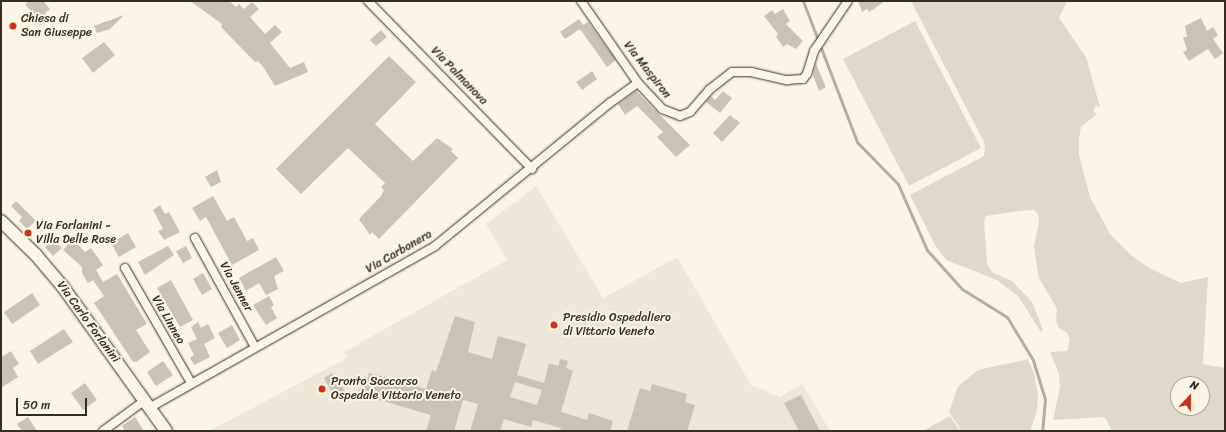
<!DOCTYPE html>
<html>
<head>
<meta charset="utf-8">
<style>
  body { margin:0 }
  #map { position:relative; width:1226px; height:432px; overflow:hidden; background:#fcf5e5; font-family:Sriracha,sans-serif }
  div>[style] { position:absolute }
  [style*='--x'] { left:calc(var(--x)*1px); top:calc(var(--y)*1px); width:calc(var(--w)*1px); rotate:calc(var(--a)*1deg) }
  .built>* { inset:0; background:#eee6d6 }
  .green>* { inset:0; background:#e0d8c8 }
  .stream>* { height:3px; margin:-1.5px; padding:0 1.5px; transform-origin:1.5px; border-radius:1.5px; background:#b7ad9e }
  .building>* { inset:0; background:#ccc2b3 }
  .roads { filter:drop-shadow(0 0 1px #3b2a1e) drop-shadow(0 0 1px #3b2a1e) }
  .street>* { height:8px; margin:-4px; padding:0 4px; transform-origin:4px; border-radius:4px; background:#fcf5e5 }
  .secondary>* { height:12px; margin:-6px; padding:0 6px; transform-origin:6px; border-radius:6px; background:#fcf5e5 }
  .dots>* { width:11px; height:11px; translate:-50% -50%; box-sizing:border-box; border:2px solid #fcf5e5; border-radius:50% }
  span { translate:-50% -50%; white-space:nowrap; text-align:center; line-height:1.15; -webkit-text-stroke:4px #fcf5e5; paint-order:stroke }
  .poi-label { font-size:12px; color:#3b2a1e }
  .left { translate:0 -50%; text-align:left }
  .street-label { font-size:12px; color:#3b2a1e }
  .frame { position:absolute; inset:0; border:2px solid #3b2a1e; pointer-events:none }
  .north { position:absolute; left:1170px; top:376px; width:40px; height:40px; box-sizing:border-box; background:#fcf5e5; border:1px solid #afa495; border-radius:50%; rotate:22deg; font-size:11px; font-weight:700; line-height:16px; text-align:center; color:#3b2a1e }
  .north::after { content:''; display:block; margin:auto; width:14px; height:18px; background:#c8321e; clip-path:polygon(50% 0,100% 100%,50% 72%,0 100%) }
  .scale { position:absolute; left:16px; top:398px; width:71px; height:18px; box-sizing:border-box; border:2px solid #3b2a1e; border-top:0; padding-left:5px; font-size:12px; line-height:14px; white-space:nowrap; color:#3b2a1e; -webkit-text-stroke:3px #fcf5e5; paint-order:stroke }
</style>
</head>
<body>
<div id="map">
  <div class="built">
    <div style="clip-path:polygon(536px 186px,603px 298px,677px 257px,751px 385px,780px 397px,802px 384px,830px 431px,209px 431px,347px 358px,344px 352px,507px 260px,486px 224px)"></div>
  </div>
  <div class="green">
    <div style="clip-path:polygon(evenodd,911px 1px,1067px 1px,1059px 18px,1086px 57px,1100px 107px,1096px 105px,1093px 112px,1097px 114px,1081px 127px,1079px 138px,1079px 155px,1090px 197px,1110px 234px,1131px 255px,1149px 268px,1181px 283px,1208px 277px,1203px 364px,1225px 368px,1225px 431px,1112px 431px,1105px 417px,1053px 420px,1060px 387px,1059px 374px,1050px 352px,1067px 351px,1070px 339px,1067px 333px,1059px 328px,1056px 321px,1057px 309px,1039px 278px,1037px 267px,1034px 246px,1039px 222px,1038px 214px,1034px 210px,1020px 211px,986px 216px,984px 221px,987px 264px,992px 272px,1012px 281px,1032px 302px,1043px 330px,1041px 332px,1018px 296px,997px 280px,946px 260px,935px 245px,910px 195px,984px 156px,985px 144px,911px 1px,1178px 384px,1202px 384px,1202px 408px,1178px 408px,1178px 384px)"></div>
    <div style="clip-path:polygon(915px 21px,981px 148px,909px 186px,843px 59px)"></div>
    <div style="clip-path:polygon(1028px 359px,1034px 373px,1038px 394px,1037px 411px,1030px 431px,962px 431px,949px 412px,958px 386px,978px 370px)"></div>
    <div style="clip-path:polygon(950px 416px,960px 431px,923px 431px)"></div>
  </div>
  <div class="stream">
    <div style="--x:803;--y:1;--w:151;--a:69"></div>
    <div style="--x:857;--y:142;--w:59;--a:45.7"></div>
    <div style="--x:898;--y:184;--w:72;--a:66.3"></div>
    <div style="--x:927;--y:250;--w:52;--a:48.1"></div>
    <div style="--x:962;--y:289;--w:53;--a:31.9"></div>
    <div style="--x:1007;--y:317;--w:50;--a:58.8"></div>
    <div style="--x:1033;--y:360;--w:41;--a:72.9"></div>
    <div style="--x:1045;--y:399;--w:32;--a:95"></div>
  </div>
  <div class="building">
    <div style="clip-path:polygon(30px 1px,43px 1px,50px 9px,45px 13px,50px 19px,41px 25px,25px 4px)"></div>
    <div style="clip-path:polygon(190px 1px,229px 1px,236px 7px,239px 4px,244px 9px,252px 2px,259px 9px,250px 17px,265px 34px,275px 25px,282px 32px,270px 43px,290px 68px,304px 62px,308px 72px,275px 86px,264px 68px,258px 61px,255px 62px,221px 27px,222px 24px)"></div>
    <div style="clip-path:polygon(858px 1px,885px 1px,869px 12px,867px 9px,862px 12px)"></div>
    <div style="clip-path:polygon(783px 9px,790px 21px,786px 24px,803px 41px,796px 49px,787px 44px,783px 47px,776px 37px,778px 34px,764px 16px,772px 10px,775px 14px)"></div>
    <div style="clip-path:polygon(124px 15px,110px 29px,97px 33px,94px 26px)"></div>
    <div style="clip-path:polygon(1201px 18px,1207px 31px,1213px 27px,1218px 35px,1213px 39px,1223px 53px,1215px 59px,1208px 49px,1189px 61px,1183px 52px,1187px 50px,1183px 37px,1187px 37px,1185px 26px)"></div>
    <div style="clip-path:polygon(579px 19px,583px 25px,588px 22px,616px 60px,607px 67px,580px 29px,565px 39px,560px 32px)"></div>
    <div style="clip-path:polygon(381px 30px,387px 37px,376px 46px,370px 40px)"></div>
    <div style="clip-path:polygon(104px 42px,115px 55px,93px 73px,82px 58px)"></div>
    <div style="clip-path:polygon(389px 56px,416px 82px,375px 124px,413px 161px,437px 138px,453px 149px,451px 151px,458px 158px,379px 239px,372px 232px,370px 235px,359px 219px,381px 196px,384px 190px,381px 187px,385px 183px,348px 148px,301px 194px,276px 169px)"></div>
    <div style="clip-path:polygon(816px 64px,825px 85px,825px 88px,819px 91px,813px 75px)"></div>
    <div style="clip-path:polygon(592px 71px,597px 79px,582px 90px,576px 82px)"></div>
    <div style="clip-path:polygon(636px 91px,690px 145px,676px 157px,657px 137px,663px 132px,637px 106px,625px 115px,618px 104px)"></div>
    <div style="clip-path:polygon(723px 91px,732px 98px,720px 113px,706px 102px,711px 96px,715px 100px)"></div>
    <div style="clip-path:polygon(730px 115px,740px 123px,722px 142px,713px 133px)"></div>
    <div style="clip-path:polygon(217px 170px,221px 182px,211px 187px,205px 177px)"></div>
    <div style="clip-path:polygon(213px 196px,227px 221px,234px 217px,247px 241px,253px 238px,259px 250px,232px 265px,206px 217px,200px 221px,192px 208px)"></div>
    <div style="clip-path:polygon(16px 201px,36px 221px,27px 229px,19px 221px,22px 217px,11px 206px)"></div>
    <div style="clip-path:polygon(160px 205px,165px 214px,169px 212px,180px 232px,164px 240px,158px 231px,163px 229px,153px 210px)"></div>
    <div style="clip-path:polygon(128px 233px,136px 247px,119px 257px,111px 243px)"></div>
    <div style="clip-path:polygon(53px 239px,62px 248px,53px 256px,45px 247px)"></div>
    <div style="clip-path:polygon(73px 239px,85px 252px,91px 248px,103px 265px,96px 270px,103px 282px,117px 274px,147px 324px,136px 330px,150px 352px,136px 362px,133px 362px,94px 303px,104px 296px,93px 280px,88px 283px,82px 273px,82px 267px,63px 250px)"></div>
    <div style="clip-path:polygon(168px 246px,174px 255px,145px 275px,138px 262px)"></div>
    <div style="clip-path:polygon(186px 246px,192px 258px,183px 263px,176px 251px)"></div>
    <div style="clip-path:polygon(276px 257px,284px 271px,274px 276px,278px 289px,266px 295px,259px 283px,246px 291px,239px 278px)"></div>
    <div style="clip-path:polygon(203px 273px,212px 289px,202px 295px,193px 279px)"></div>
    <div style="clip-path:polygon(171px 280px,193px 320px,180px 327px,157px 288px)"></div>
    <div style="clip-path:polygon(32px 293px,40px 305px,12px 324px,4px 312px)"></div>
    <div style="clip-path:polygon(269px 296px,274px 305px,271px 307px,277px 318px,266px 325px,253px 305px)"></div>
    <div style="clip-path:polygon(evenodd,455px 316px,475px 322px,468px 352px,492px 359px,498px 336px,526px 344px,517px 375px,544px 383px,549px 363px,558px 366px,560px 359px,568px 361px,566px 368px,573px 371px,561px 412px,587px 420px,589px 413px,613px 421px,610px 431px,560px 431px,561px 428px,533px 420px,531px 427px,504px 419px,500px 431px,470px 431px,478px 404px,463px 400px,454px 431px,426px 431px,431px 415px,358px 394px,362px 382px,366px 382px,369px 373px,426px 389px,432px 370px,436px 372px,455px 316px,515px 382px,542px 390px,537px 405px,510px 397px,515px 382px)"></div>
    <div style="clip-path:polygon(198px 322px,201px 328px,208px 324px,215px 338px,204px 344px,210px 357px,194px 365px,190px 358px,194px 355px,188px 343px,197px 339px,191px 327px)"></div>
    <div style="clip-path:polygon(232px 325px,240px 340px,227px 348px,218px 333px)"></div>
    <div style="clip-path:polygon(64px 329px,73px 342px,38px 364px,30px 351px)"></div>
    <div style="clip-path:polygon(11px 351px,19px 364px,13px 368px,18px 377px,1px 388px,1px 357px)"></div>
    <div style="clip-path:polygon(163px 361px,173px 375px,156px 386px,147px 372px)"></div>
    <div style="clip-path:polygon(332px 373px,346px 392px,335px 398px,324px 378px)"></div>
    <div style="clip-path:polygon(85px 383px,97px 400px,83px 410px,71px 393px)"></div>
    <div style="clip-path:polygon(652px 384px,687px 394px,685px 402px,695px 405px,687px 431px,627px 431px,640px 388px,650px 391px)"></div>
    <div style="clip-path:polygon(801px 395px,820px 431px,799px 431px,784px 403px)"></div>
    <div style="clip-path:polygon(28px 417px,37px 431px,22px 431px,17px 424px)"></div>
    <div style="clip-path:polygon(135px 417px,144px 431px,125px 431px,122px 426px)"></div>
  </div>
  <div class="roads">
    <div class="street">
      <div style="--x:368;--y:1;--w:235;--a:45.7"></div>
      <div style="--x:581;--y:1;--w:100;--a:55.2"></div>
      <div style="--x:638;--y:83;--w:35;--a:47"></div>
      <div style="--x:662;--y:109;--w:19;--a:21"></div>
      <div style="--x:680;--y:116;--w:11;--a:-22"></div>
      <div style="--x:690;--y:112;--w:29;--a:-49"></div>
      <div style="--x:709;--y:90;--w:29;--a:-38"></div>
      <div style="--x:732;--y:72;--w:19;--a:0"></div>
      <div style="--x:751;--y:72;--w:37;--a:13"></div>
      <div style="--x:787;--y:80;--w:16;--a:-4"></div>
      <div style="--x:803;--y:79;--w:6;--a:-51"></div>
      <div style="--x:807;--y:74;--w:24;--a:-73"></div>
      <div style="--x:814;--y:51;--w:60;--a:-55.8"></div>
      <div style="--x:195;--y:238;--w:124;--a:61.2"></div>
      <div style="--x:125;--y:268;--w:133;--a:60.1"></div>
      <div style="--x:149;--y:408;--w:329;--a:-29.5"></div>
      <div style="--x:435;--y:246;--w:226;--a:-39.3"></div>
      <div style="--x:610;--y:103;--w:34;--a:-36"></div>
      <div style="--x:103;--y:431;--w:51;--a:-36.2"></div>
    </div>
    <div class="secondary">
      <div style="--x:1;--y:221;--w:49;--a:44.2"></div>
      <div style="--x:36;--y:255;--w:42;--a:49.8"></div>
      <div style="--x:63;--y:287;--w:177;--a:54.4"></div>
    </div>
  </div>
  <div class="dots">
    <div style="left:13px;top:26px;background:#c8321e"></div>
    <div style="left:28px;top:233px;background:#c8321e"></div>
    <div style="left:554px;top:325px;background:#c8321e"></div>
    <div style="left:322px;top:389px;background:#c8321e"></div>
  </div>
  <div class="poi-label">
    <span class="left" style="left:21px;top:26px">Chiesa di<br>San Giuseppe</span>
    <span class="left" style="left:36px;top:233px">Via Forlanini -<br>Villa Delle Rose</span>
    <span class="left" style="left:563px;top:325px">Presidio Ospedaliero<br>di Vittorio Veneto</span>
    <span class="left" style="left:331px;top:389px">Pronto Soccorso<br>Ospedale Vittorio Veneto</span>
  </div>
  <div class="street-label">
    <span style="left:647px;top:70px;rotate:52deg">Via Maspiron</span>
    <span style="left:459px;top:76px;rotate:46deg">Via Palmanova</span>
    <span style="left:399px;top:252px;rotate:-30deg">Via Carbonera</span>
    <span style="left:236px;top:287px;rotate:61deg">Via Jenner</span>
    <span style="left:168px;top:320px;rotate:60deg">Via Linneo</span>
    <span style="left:88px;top:322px;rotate:54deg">Via Carlo Forlanini</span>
  </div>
  <div class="frame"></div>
  <div class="north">N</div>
  <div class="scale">50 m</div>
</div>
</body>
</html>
